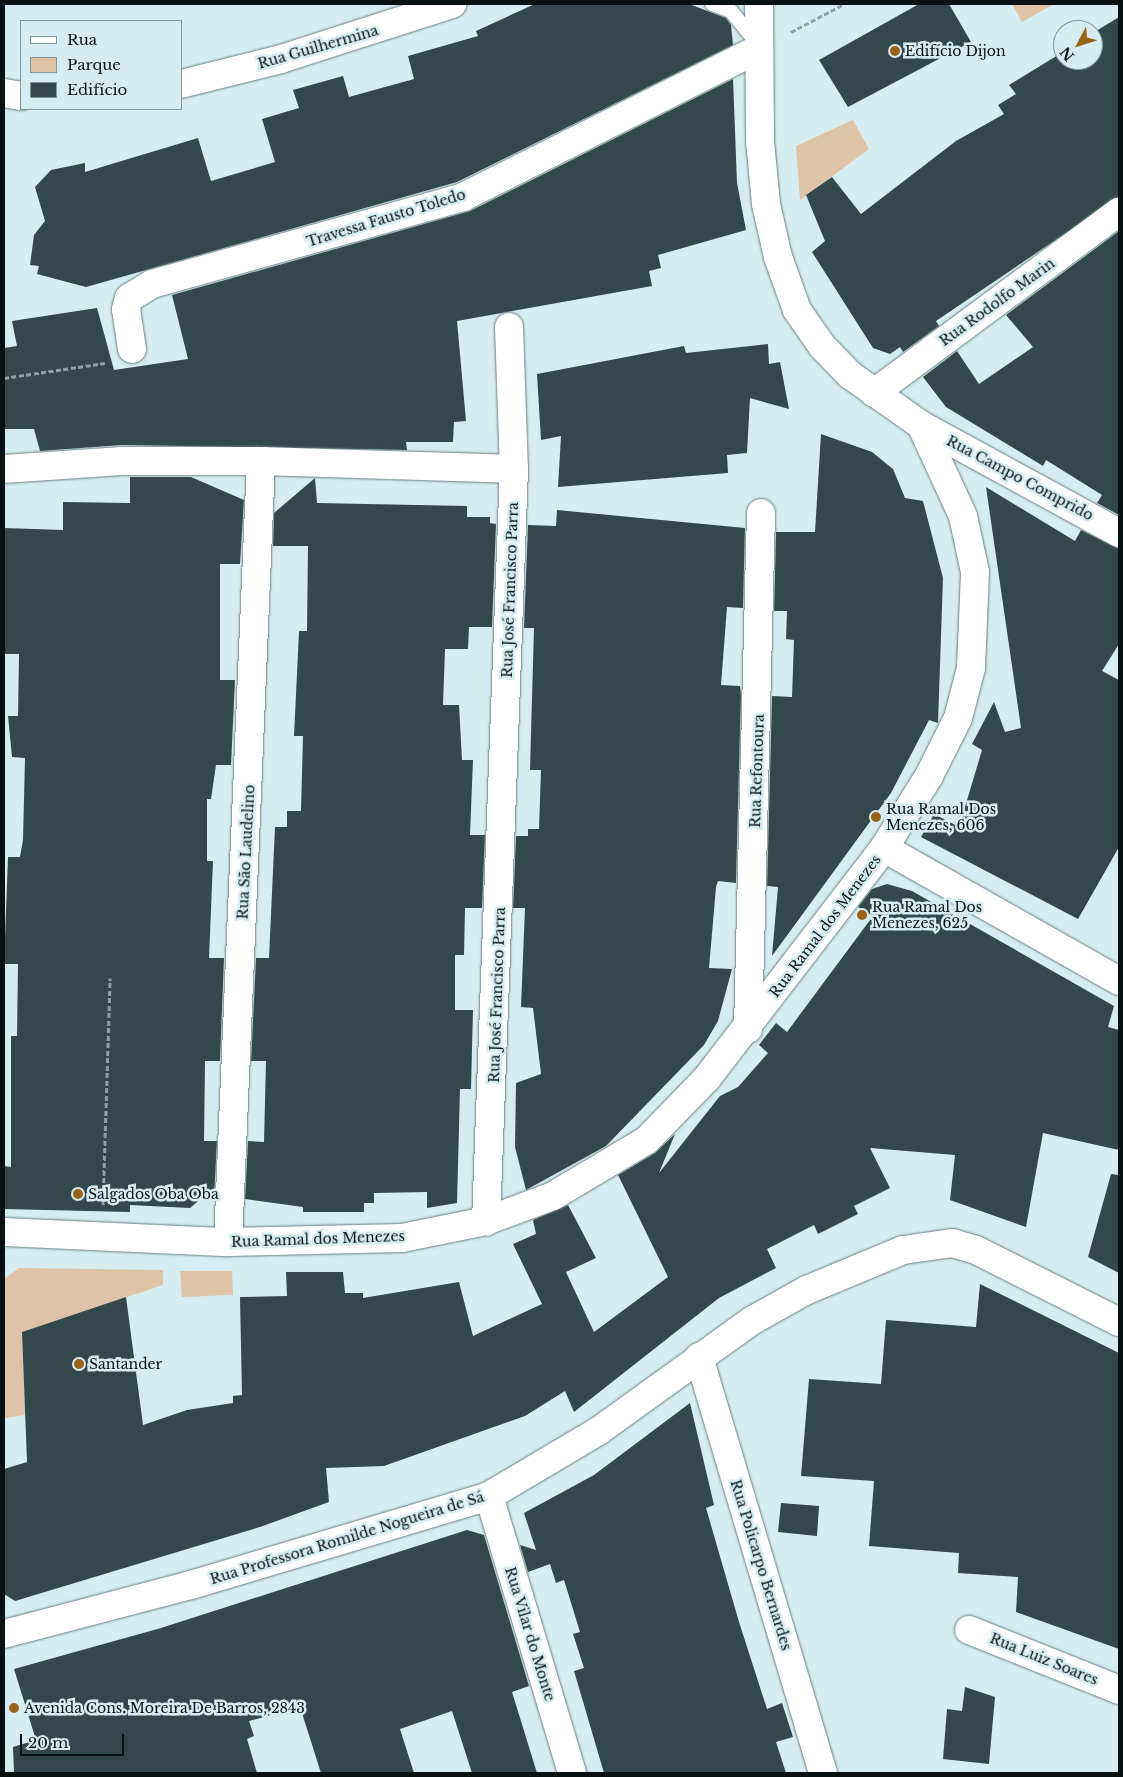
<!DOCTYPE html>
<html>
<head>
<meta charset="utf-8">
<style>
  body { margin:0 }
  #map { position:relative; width:1123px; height:1777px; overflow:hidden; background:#d6ecf0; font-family:"Libre Baskerville",serif }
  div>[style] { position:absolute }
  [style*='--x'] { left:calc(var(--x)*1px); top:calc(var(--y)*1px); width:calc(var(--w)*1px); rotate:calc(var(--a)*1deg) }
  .green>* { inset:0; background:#dec3a6 }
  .building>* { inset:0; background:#34474a }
  .path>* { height:3px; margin-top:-1.5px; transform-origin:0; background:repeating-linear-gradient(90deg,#8e9fa2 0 5px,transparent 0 7.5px) }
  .roads { filter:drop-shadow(0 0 1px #697e81) drop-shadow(0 0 1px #697e81) }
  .service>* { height:14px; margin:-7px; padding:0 7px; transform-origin:7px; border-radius:7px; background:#fff }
  .minor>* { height:28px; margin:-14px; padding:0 14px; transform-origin:14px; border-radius:14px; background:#fff }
  .tertiary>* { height:28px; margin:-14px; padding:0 14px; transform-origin:14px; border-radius:14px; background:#fff }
  .dots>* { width:14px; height:14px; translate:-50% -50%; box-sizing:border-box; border:2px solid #d6ecf0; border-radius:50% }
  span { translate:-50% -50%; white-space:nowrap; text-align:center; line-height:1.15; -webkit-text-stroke:5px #d6ecf0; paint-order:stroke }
  .street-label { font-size:14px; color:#091112 }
  .poi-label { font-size:14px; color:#091112 }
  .left { translate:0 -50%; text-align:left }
  .frame { position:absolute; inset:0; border:5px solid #091112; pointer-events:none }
  .legend { position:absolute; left:20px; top:20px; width:162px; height:90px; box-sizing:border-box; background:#d6ecf0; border:1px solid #849497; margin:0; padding:6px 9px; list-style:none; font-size:15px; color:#091112 }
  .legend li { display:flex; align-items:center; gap:10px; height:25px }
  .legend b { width:25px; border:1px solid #849497 }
  .north { position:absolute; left:1053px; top:20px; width:50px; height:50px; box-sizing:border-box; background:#d6ecf0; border:1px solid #849497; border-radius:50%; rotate:230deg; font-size:14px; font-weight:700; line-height:20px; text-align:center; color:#091112 }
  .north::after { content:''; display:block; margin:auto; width:18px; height:22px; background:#986319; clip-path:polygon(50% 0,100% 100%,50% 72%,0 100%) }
  .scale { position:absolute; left:20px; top:1734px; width:104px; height:22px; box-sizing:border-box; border:2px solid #091112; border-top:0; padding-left:6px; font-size:15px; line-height:18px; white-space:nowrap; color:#091112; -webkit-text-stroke:4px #d6ecf0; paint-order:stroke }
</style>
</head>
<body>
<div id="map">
  <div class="green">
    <div style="clip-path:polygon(1012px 4px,1054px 4px,1022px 22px)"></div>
    <div style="clip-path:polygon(853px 120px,869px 149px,800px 200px,796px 146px)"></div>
    <div style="clip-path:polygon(19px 1268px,163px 1270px,163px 1285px,22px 1332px,25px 1415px,4px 1418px,4px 1279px)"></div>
    <div style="clip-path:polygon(180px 1271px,232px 1271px,233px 1295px,182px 1297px)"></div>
  </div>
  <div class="building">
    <div style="clip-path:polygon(535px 4px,689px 4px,726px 18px,731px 25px,733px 45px,457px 182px,86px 287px,37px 274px,39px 266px,30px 265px,34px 235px,45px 221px,35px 187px,51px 170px,85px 163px,85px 172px,198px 138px,211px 181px,275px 162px,262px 119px,299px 108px,293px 90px,343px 76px,349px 97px,414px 79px,408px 56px,478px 36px,476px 31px)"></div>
    <div style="clip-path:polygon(919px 4px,949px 4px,971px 42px,848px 107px,819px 60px)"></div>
    <div style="clip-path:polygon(1119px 17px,1119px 197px,936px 321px,939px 326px,903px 352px,900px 347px,890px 354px,873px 348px,812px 252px,825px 241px,806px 195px,832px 177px,861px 214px,956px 141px,1004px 114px,998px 105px,1016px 94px,1009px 85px,1063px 52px,1063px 60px,1093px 60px,1093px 33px)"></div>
    <div style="clip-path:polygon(733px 79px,737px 183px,746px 230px,658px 255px,661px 268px,649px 271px,652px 286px,457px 321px,466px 421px,454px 422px,453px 442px,406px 442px,407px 450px,122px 445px,40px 451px,34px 429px,4px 429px,4px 348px,17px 346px,12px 321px,97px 308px,114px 370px,188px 359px,172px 295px,470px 211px)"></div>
    <div style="clip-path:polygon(1119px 231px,1119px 515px,1097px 503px,1102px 495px,1046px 460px,1043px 466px,946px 407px,923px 377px,957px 351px,979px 384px,1033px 347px,1006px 315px)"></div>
    <div style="clip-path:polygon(768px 344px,769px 364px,780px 362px,789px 409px,750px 398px,747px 453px,727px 455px,728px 473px,558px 487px,561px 436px,541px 440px,537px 374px,684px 346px,686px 353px)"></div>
    <div style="clip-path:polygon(821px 434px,872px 452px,893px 469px,905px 498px,923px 501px,943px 578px,938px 723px,929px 720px,891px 793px,772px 956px,778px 887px,767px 886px,772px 696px,792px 697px,794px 640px,786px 639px,787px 611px,774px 611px,776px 532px,815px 532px)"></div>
    <div style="clip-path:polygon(130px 477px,191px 477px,244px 500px,240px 564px,220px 564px,220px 680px,235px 680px,231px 765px,216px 765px,211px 799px,207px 799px,207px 861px,213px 861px,209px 958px,224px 958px,220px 1061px,205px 1061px,204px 1141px,217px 1141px,214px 1198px,203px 1197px,190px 1208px,130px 1205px,130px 1212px,4px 1209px,4px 1166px,11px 1167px,11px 1036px,17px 1036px,18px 964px,4px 964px,8px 857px,20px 857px,23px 840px,25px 758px,12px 757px,8px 716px,18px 716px,19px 654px,4px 654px,4px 528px,63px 530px,63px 502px,130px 503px)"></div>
    <div style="clip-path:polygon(315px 478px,317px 503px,467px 506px,467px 517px,490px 517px,490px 523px,496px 524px,492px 627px,469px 627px,468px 649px,445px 649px,443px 705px,459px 705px,462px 760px,473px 760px,470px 835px,485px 835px,482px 908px,465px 908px,464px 955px,455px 955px,455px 1010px,473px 1010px,471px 1089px,460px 1089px,457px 1203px,427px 1208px,427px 1192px,374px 1193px,374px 1203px,364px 1203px,364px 1212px,303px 1212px,303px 1207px,245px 1199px,248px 1141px,264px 1142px,266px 1061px,251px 1061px,256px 958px,269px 958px,275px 827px,287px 827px,287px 811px,301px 811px,303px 736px,294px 736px,299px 631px,307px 631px,308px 546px,273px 546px,274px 513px)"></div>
    <div style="clip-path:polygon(986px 487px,1075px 541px,1081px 530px,1119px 549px,1119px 644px,1102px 671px,1119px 680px,1119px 847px,1078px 919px,921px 837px,934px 814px,959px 827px,982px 750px,972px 744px,994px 702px,1005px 732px,1021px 728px)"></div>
    <div style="clip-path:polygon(557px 510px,745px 528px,743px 608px,727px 607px,721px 685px,740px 686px,741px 695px,736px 883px,718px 881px,716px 887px,709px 968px,732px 969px,718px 1021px,704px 1045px,606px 1146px,526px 1190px,515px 1147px,516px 1083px,541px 1074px,533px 1008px,521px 1007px,525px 908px,513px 908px,516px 836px,528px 836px,528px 829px,539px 829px,541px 770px,530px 770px,534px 628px,524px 628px,528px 525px,556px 526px)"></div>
    <div style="clip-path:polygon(887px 884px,912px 891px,1114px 1006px,1108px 1027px,1119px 1030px,1119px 1150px,1043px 1133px,1026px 1227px,950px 1200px,955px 1155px,870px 1148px,890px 1188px,854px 1206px,858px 1214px,818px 1234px,814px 1225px,767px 1249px,776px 1268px,719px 1298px,574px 1412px,565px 1391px,525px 1416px,384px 1466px,326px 1468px,329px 1502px,260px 1527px,15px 1601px,4px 1594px,4px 1469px,27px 1462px,22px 1332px,126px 1297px,143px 1425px,187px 1410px,233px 1403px,233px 1396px,242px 1395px,240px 1297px,287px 1296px,286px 1272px,343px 1272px,345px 1293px,363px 1293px,363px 1298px,459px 1282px,473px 1336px,542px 1304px,513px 1244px,536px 1234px,533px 1220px,568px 1205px,596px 1258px,566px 1272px,594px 1332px,668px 1277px,618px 1175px,655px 1153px,675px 1134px,659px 1173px,720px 1096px,738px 1087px,768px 1053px,759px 1045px,776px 1023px,787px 1032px,873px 916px,858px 907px,872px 889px)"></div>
    <div style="clip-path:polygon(1111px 1174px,1119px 1175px,1119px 1273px,1088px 1257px)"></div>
    <div style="clip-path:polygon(980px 1284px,1119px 1353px,1119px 1649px,1016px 1612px,1018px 1577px,958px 1573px,959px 1553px,869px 1546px,874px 1481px,801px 1476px,809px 1379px,881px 1384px,886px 1320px,976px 1327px)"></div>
    <div style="clip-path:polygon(690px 1403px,714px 1505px,706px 1508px,739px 1622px,767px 1709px,782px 1703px,793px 1737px,776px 1742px,786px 1773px,604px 1773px,574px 1671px,584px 1668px,573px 1634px,580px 1632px,564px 1580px,556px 1583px,550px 1564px,528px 1572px,520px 1545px,536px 1550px,524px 1513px,594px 1475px)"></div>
    <div style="clip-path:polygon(781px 1503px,819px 1506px,817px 1536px,778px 1532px)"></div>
    <div style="clip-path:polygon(467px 1530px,484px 1535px,529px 1686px,512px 1692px,537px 1773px,472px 1773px,452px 1711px,400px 1729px,414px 1773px,321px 1773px,300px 1707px,249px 1721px,254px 1736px,247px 1739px,257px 1773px,14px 1773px,13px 1747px,36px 1740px,14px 1669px,161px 1628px)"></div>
    <div style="clip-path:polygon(965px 1687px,995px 1697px,989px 1764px,943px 1759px,947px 1709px,962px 1711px)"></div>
  </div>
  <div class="path">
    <div style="--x:791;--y:32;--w:60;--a:-27.8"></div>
    <div style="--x:4;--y:378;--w:102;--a:-8.4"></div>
    <div style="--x:103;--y:1205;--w:227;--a:-88.2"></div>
  </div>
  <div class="roads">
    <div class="service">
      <div style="--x:712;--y:4;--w:20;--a:20"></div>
      <div style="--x:731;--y:11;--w:36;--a:51"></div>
    </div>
    <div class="minor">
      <div style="--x:181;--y:84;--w:103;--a:-14"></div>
      <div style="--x:281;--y:59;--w:180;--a:-17.8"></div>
      <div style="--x:4;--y:93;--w:17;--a:10"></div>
      <div style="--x:509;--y:327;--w:142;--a:88"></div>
      <div style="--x:132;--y:349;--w:40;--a:-98.5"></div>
      <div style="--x:126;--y:309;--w:11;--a:-75"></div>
      <div style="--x:129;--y:298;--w:27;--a:-31"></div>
      <div style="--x:152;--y:284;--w:323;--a:-15.6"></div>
      <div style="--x:463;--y:197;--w:331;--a:-26.6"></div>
      <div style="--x:874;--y:393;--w:305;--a:-36.5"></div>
      <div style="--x:921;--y:425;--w:226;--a:28.6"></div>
      <div style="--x:4;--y:469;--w:118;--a:-3.9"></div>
      <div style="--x:122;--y:461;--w:139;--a:0"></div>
      <div style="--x:261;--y:461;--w:253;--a:1.8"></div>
      <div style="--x:514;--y:469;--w:753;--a:92.13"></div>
      <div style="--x:884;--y:848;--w:270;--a:29.5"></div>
      <div style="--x:748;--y:1029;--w:516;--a:-88.56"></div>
      <div style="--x:228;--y:1242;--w:782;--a:-87.58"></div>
      <div style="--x:699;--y:1357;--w:434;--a:73.4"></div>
      <div style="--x:489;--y:1496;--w:289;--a:73.3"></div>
      <div style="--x:969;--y:1630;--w:162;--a:21.8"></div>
      <div style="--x:4;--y:1634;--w:193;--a:-14.7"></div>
      <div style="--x:191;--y:1585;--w:311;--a:-16.6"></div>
      <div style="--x:489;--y:1496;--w:126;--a:-30.7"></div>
      <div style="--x:597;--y:1432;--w:192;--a:-35.7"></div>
      <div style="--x:753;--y:1320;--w:62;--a:-29.1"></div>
      <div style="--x:807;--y:1290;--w:104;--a:-22.6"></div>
      <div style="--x:903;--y:1250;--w:49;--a:-8.1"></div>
      <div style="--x:952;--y:1243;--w:25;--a:16"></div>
      <div style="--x:976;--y:1250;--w:160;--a:26.7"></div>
    </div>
    <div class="tertiary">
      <div style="--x:4;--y:1232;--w:224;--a:2.6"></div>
      <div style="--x:228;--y:1242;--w:174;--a:-1.3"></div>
      <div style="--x:402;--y:1238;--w:86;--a:-11.4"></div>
      <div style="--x:486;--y:1221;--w:72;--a:-20.5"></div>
      <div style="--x:553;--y:1196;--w:109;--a:-30.8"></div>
      <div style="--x:647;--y:1140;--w:86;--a:-45.9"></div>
      <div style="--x:707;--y:1078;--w:290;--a:-52.4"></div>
      <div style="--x:884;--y:848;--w:85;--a:-58"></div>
      <div style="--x:929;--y:776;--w:65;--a:-63.4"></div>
      <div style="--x:958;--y:718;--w:52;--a:-75.4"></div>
      <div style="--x:971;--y:668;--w:96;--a:-87.6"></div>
      <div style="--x:975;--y:572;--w:57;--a:-102.1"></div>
      <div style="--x:963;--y:516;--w:100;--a:-114.8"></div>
      <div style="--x:921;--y:425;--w:87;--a:-144.8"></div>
      <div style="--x:850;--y:375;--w:40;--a:-134"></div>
      <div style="--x:822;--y:346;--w:44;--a:-124.8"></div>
      <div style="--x:797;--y:310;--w:56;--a:-109.7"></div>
      <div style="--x:778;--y:257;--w:54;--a:-102.8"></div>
      <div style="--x:766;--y:204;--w:63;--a:-95.4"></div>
      <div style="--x:760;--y:141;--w:137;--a:-90.4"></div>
    </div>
  </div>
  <div class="dots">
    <div style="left:895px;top:51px;background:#986319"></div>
    <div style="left:876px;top:817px;background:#986319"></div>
    <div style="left:862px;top:915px;background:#986319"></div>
    <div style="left:78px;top:1194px;background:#986319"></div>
    <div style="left:79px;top:1364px;background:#986319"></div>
    <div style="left:14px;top:1708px;background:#986319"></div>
  </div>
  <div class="street-label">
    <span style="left:318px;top:47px;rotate:-16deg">Rua Guilhermina</span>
    <span style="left:386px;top:218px;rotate:-17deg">Travessa Fausto Toledo</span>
    <span style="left:997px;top:302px;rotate:-36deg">Rua Rodolfo Marin</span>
    <span style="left:1020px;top:478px;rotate:28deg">Rua Campo Comprido</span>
    <span style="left:510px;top:590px;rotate:-88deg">Rua José Francisco Parra</span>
    <span style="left:757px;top:771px;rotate:-88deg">Rua Refontoura</span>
    <span style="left:246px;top:852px;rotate:-87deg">Rua São Laudelino</span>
    <span style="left:825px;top:926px;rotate:-53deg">Rua Ramal dos Menezes</span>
    <span style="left:497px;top:995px;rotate:-88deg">Rua José Francisco Parra</span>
    <span style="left:318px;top:1239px;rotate:-2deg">Rua Ramal dos Menezes</span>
    <span style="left:347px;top:1538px;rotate:-17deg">Rua Professora Romilde Nogueira de Sá</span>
    <span style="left:761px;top:1565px;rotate:73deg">Rua Policarpo Bernardes</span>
    <span style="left:530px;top:1634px;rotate:73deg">Rua Vilar do Monte</span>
    <span style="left:1044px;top:1659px;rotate:22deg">Rua Luiz Soares</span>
  </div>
  <div class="poi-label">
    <span class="left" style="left:905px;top:51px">Edifício Dijon</span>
    <span class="left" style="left:886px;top:817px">Rua Ramal Dos<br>Menezes, 606</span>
    <span class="left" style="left:872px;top:915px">Rua Ramal Dos<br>Menezes, 625</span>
    <span class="left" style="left:88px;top:1194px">Salgados Oba Oba</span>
    <span class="left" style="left:89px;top:1364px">Santander</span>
    <span class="left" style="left:24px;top:1708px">Avenida Cons. Moreira De Barros, 2843</span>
  </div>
  <div class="frame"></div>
  <ul class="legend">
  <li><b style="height:6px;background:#fff"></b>Rua</li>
  <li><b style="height:14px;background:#dec3a6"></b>Parque</li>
  <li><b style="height:14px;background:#34474a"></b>Edifício</li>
  </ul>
  <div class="north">N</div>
  <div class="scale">20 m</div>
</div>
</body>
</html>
